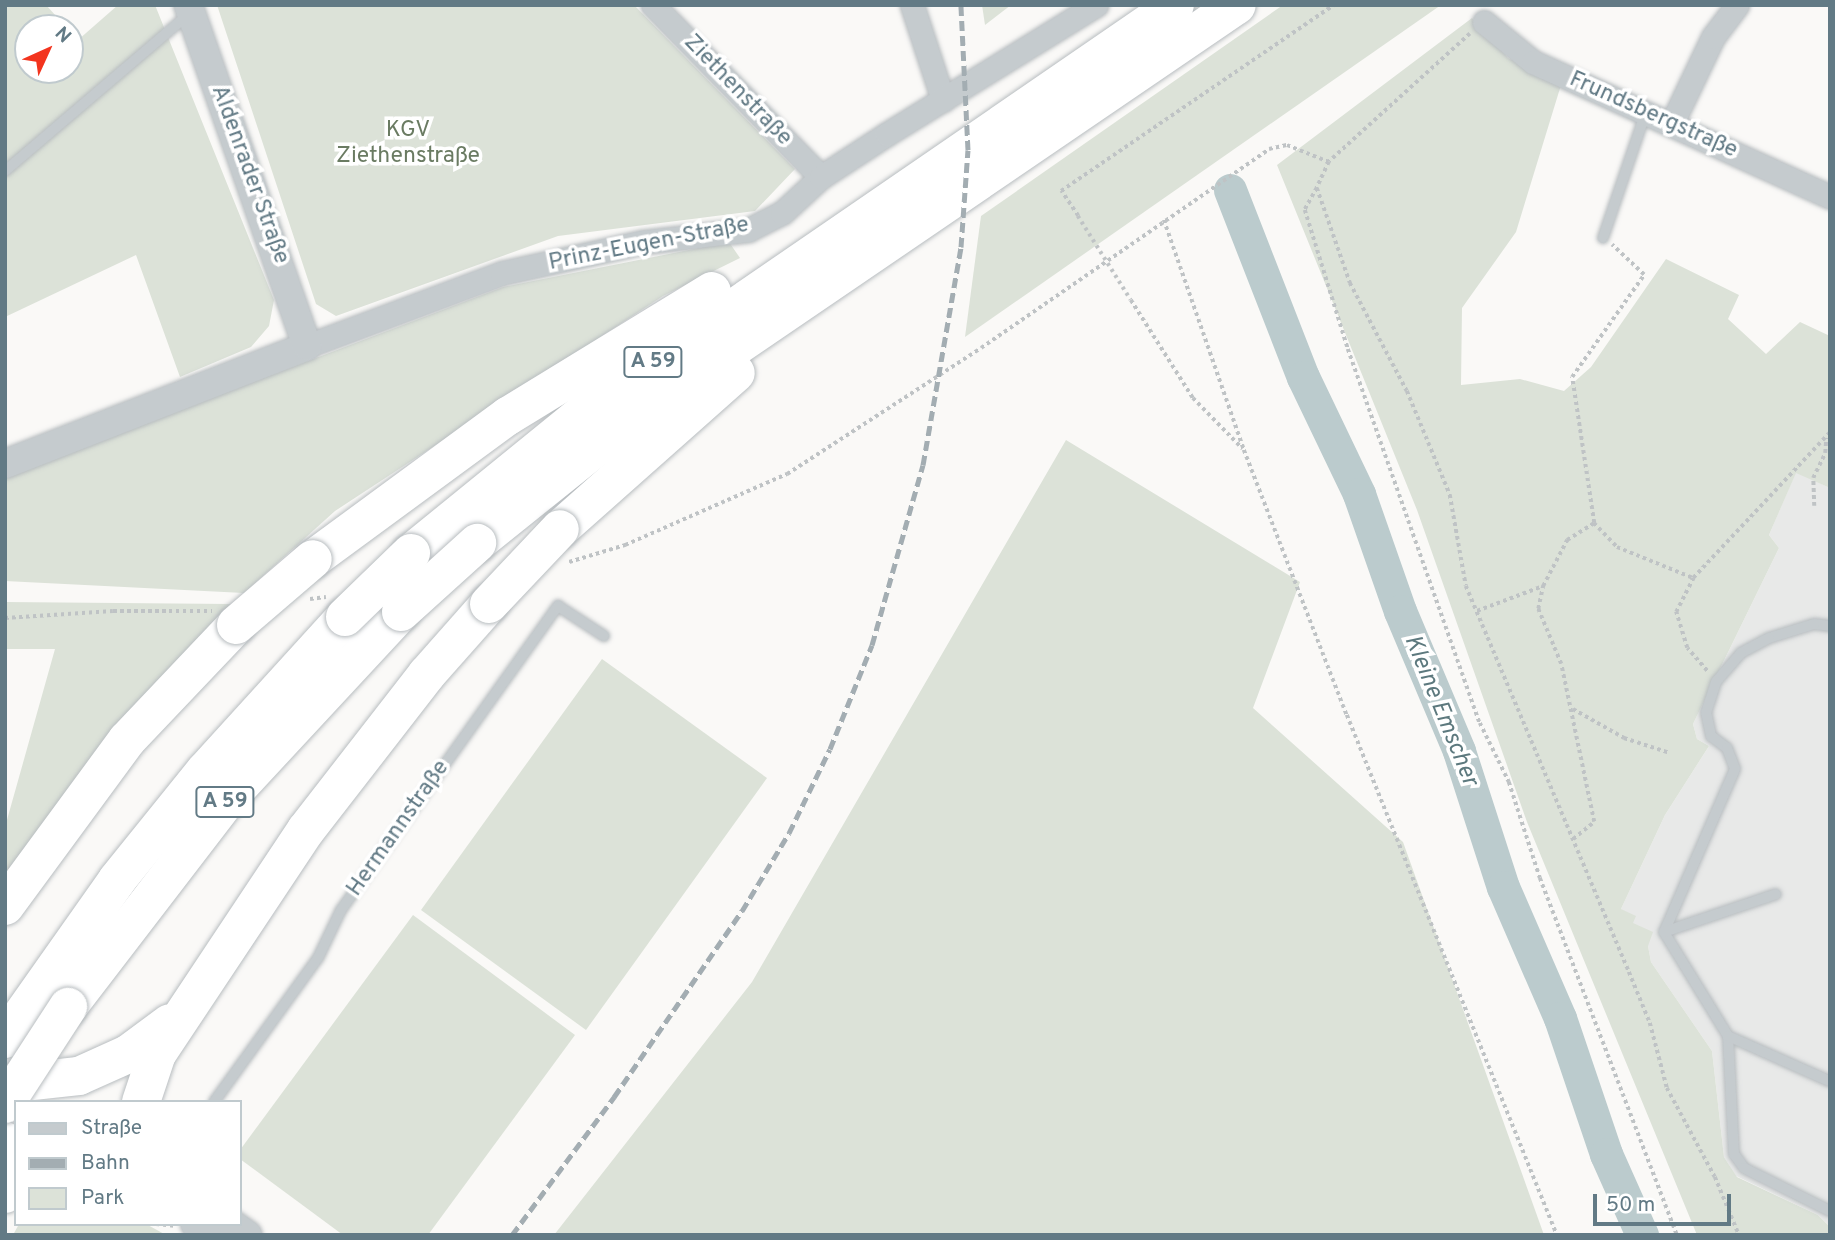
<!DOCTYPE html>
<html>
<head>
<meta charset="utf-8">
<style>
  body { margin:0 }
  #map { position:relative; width:1835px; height:1240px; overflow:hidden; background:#faf9f7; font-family:Overpass,sans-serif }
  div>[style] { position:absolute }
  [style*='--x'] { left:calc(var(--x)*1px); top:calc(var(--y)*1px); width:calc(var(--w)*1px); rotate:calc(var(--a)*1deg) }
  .built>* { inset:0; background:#e8e9e8 }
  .green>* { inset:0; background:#dce2d8 }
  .river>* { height:33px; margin:-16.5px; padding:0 16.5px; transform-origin:16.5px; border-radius:16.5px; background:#bbcbcd }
  .path>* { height:3.5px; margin-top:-1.75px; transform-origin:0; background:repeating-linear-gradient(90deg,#bfc3c5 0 3.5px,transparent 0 7px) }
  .roads { filter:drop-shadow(0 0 2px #b8bdc0) drop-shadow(0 0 2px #b8bdc0) }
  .service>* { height:10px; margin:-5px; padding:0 5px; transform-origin:5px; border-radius:5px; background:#c5cbce }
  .minor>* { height:23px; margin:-11.5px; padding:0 11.5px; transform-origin:11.5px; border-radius:11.5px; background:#c5cbce }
  .tertiary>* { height:28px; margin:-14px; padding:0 14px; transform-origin:14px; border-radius:14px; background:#c5cbce }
  .motorway>* { height:38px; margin:-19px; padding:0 19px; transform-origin:19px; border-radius:19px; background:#fff }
  .rail>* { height:5px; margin-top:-2.5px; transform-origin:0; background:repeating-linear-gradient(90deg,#a3adb2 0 10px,transparent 0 15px) }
  .path-bridge>* { height:3.5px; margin-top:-1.75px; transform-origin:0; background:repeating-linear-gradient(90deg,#bfc3c5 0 3.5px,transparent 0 7px) }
  .bridges { filter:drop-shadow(0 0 2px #b8bdc0) drop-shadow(0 0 2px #b8bdc0) }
  .motorway-bridge>* { height:38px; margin:-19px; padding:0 19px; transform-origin:19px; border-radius:19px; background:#fff }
  span { translate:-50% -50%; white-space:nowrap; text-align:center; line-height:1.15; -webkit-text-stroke:7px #fff; paint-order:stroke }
  .shield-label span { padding:2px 5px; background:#fff; border:2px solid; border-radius:5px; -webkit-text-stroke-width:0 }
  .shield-label { font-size:21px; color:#627a85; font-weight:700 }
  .street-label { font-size:23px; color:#627a85 }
  .park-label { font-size:23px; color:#6a7b62 }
  .water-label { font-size:24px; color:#5d797e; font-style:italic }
  .frame { position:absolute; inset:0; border:7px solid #627a85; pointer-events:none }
  .legend { position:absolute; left:14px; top:1100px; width:228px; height:126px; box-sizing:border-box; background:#fff; border:2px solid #c0cace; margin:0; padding:9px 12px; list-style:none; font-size:21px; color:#627a85 }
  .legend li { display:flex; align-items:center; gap:14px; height:35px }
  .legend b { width:35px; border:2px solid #c0cace }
  .north { position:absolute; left:14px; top:14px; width:70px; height:70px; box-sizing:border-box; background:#fff; border:2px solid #c0cace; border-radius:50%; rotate:45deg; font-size:19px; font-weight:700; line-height:28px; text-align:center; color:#627a85 }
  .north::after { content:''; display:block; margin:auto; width:24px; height:32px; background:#f3341e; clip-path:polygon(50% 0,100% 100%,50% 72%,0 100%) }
  .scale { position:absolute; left:1593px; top:1194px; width:138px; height:32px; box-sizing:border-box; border:4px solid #627a85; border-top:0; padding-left:9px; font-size:21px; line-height:24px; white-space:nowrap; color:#627a85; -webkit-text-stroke:5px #fff; paint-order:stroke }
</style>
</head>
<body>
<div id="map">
  <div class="built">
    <div style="clip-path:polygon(1796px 472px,1830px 488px,1830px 1227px,1818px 1215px,1736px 1176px,1724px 1157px,1712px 1051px,1651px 962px,1648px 946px,1621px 909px,1665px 815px,1709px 746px,1697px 739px,1693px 724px,1779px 548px,1769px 535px)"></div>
  </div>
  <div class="green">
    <div style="clip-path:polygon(5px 5px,46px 5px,67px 28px,28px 28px,28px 70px,70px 70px,70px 32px,78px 40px,118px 5px,155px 5px,274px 300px,269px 326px,251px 347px,180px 377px,136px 255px,5px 317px)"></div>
    <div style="clip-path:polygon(217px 5px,634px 5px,795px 169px,755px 211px,558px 236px,336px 316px,316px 304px)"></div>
    <div style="clip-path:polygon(982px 5px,1011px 5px,985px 25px)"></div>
    <div style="clip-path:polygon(1283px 5px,1441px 5px,965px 337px,981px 216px)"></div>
    <div style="clip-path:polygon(1472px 18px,1508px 58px,1561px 85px,1516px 232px,1462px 308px,1461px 385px,1520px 379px,1564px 391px,1591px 367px,1666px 259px,1739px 295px,1728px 319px,1766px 354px,1800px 322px,1830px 336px,1830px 488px,1796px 473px,1769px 535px,1779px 548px,1693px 724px,1697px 739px,1709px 746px,1665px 815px,1621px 909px,1636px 916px,1633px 923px,1653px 932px,1648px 946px,1651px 962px,1712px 1051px,1724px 1157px,1737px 1177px,1818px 1215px,1830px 1227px,1830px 1235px,1697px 1235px,1527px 822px,1417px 510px,1277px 165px)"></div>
    <div style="clip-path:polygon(729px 242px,740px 258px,663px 296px,335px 511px,244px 593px,5px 581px,5px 476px,503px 287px)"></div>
    <div style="clip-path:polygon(1066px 440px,1300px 582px,1253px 708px,1403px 842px,1544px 1235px,554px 1235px,752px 982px)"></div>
    <div style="clip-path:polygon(5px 602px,231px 604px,147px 692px,5px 881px,5px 827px,55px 649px,5px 649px)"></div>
    <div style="clip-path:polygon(602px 659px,767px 778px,586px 1030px,421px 910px)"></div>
    <div style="clip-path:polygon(413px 915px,575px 1035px,428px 1235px,343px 1235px,240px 1159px,240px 1150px)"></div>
    <div style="clip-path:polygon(19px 1224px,146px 1224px,166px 1235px,13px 1235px)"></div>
  </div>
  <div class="river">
    <div style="--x:1230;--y:190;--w:201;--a:68.7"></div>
    <div style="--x:1303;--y:377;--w:130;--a:64.4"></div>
    <div style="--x:1359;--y:494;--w:124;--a:70.7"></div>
    <div style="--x:1400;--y:611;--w:152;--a:67.1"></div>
    <div style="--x:1459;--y:751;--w:143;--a:72.1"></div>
    <div style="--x:1503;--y:887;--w:143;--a:66.5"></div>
    <div style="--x:1560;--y:1018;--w:144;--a:71.3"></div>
    <div style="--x:1606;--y:1154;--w:89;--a:66"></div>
  </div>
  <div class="path">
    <div style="--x:1470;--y:34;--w:190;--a:137.8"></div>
    <div style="--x:1329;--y:162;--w:29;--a:115"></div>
    <div style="--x:1317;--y:188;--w:101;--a:70.8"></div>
    <div style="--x:1350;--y:283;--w:122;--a:62.2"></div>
    <div style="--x:1407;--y:391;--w:113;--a:67.5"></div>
    <div style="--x:1450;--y:495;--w:92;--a:80"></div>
    <div style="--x:1466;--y:586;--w:419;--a:67.1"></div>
    <div style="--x:1629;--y:972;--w:55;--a:67.6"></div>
    <div style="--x:1650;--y:1023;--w:67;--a:75.3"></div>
    <div style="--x:1667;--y:1088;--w:101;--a:61.7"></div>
    <div style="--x:1715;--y:1177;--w:63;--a:67.5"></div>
    <div style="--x:1317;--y:188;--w:25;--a:119"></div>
    <div style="--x:1305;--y:210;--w:145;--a:72.8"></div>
    <div style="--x:1348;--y:349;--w:397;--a:70.6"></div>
    <div style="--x:1480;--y:723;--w:66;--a:63.8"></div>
    <div style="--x:1509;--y:782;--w:101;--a:72.1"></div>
    <div style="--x:1540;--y:878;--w:382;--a:69"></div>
    <div style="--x:1078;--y:216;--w:30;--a:-124"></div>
    <div style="--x:1061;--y:191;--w:330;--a:-34.3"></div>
    <div style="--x:1164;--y:220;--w:244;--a:70.8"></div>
    <div style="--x:1244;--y:450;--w:284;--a:68.8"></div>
    <div style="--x:1347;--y:715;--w:561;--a:68.01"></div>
    <div style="--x:1131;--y:300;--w:116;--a:57.7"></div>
    <div style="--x:1193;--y:398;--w:71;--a:45.6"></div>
    <div style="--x:1814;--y:506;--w:28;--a:-92"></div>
    <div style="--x:1813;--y:478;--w:28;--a:-64"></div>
    <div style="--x:1825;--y:453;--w:15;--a:-86"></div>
    <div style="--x:1594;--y:523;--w:148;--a:-98.6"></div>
    <div style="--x:1572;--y:377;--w:125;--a:-54.8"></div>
    <div style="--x:1644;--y:275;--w:44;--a:-136.8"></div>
    <div style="--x:569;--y:562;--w:59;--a:-16.9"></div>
    <div style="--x:625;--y:545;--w:177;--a:-23.7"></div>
    <div style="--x:787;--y:474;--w:231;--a:-33"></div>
    <div style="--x:981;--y:348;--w:350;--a:-34.6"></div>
    <div style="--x:1269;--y:149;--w:18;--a:-13"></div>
    <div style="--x:1287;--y:145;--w:45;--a:22"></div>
    <div style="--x:310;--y:599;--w:16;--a:-7"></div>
    <div style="--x:1477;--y:611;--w:71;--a:-20.7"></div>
    <div style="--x:5;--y:618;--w:108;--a:-3.7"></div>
    <div style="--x:113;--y:611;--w:99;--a:0"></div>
    <div style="--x:1707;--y:671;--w:30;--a:-131"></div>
    <div style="--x:1687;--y:648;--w:38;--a:-107"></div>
    <div style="--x:1676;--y:612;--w:38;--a:-63"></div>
    <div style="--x:1693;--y:578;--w:200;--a:-46.8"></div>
    <div style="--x:1573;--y:709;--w:59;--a:29.6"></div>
    <div style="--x:1624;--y:738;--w:48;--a:18.1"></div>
    <div style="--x:1573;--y:839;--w:27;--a:-39"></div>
    <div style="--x:1594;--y:822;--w:161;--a:-101.8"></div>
    <div style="--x:1561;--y:664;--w:60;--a:-112.7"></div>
    <div style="--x:1538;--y:609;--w:24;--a:-78"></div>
    <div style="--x:1543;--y:586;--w:52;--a:-62.4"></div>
    <div style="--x:1567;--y:540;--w:32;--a:-32"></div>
    <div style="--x:1594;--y:523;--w:33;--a:46"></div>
    <div style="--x:1617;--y:547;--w:82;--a:22.2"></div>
    <div style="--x:156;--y:1224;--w:18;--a:6"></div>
  </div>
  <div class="roads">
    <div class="service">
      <div style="--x:5;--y:171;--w:242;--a:-40.5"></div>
      <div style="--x:1603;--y:238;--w:133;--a:-71.2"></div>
      <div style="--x:1830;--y:626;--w:16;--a:-173"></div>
      <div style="--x:1814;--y:624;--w:47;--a:162.7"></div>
      <div style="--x:1769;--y:638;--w:32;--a:152"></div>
      <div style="--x:1741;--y:653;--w:38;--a:131"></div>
      <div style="--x:1716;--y:682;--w:32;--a:108"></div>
      <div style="--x:1706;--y:712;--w:25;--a:78"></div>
      <div style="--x:1711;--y:736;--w:20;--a:37"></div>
      <div style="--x:1727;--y:748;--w:22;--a:69"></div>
      <div style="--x:1735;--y:769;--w:178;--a:113.5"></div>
      <div style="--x:1664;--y:932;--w:122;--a:58.4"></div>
      <div style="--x:1728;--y:1036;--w:118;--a:87.1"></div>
      <div style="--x:1734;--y:1154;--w:17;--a:54"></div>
      <div style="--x:1744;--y:1168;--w:96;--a:26.6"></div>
      <div style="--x:1664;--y:932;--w:118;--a:-18.7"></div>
      <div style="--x:1728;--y:1036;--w:111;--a:24"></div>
      <div style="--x:214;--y:1102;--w:178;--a:-54.2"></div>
      <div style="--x:318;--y:958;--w:53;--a:-64.4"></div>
      <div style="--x:341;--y:910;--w:374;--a:-54.5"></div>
      <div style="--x:558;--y:606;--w:55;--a:33.1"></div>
    </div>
    <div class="minor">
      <div style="--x:653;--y:5;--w:240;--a:45.7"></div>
      <div style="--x:912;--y:5;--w:100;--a:71.9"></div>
      <div style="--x:1484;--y:22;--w:63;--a:39.2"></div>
      <div style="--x:1533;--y:62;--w:326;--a:24.4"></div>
      <div style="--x:1672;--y:123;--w:95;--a:-64.5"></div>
      <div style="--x:1713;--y:37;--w:40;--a:-53"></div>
      <div style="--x:307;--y:346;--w:208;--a:-20.5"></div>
      <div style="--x:502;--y:273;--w:144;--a:-12.4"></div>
      <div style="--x:643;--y:242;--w:106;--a:-6.5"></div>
      <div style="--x:748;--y:230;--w:38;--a:-27"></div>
      <div style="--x:782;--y:213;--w:53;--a:-42.7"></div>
      <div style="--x:821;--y:177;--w:79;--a:-33.1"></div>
      <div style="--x:887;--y:134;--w:246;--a:-31.7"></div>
    </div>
    <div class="tertiary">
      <div style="--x:5;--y:464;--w:324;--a:-21.3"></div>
      <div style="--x:307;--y:346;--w:361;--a:-109.2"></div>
      <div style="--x:195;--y:1224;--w:25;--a:27"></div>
      <div style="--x:232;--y:1224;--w:19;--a:35"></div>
    </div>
    <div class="motorway">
      <div style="--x:560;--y:529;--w:235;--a:-41.6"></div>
      <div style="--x:477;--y:543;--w:177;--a:-38.8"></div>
      <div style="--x:615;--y:432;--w:119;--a:-35.4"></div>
      <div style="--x:712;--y:363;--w:635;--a:-34.29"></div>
      <div style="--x:411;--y:553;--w:235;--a:-39.1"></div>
      <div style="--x:593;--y:405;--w:706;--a:-34.5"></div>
      <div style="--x:313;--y:559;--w:242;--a:-36.3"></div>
      <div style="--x:508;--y:416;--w:239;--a:-31.5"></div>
      <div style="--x:5;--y:906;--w:206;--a:-53.7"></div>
      <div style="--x:127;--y:740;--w:158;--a:-46.5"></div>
      <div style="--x:68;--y:1007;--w:266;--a:-52.5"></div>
      <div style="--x:230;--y:796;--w:251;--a:-47.1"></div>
      <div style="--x:5;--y:1039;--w:194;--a:-54.8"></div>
      <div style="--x:117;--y:880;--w:140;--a:-51.1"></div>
      <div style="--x:205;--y:771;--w:208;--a:-47.7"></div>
      <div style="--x:5;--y:1084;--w:74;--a:-6.2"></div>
      <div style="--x:79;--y:1076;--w:54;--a:-24.2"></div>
      <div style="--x:128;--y:1054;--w:52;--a:-36.4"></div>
      <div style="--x:141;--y:1102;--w:51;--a:-71.6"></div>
      <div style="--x:157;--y:1054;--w:269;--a:-56.4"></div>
      <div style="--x:306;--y:830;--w:197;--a:-52.2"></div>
      <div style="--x:427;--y:674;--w:94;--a:-48.5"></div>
      <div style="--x:5;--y:1141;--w:53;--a:90"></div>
    </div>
  </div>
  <div class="rail">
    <div style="--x:512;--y:1235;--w:172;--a:-53.5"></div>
    <div style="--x:614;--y:1097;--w:226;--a:-55.5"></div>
    <div style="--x:742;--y:911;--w:91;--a:-58.9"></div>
    <div style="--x:789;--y:833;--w:93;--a:-64"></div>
    <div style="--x:830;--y:749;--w:112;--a:-68"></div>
    <div style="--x:872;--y:645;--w:187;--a:-74.2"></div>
    <div style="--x:923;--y:465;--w:221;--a:-80.1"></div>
    <div style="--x:961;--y:247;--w:97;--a:-85.9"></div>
    <div style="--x:968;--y:150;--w:145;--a:-92.8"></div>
  </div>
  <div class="path-bridge">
    <div style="--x:1078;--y:216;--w:99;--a:57.8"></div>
  </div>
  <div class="bridges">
    <div class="motorway-bridge">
      <div style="--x:489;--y:604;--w:103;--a:-46.6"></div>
      <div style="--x:401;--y:612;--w:103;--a:-42.2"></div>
      <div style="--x:345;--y:617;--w:92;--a:-44.1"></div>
      <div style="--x:236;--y:625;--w:101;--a:-40.6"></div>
      <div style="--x:5;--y:1104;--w:116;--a:-57"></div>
    </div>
  </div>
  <div class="shield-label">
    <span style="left:653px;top:362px">A 59</span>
    <span style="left:225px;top:802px">A 59</span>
  </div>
  <div class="street-label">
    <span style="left:737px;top:91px;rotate:46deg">Ziethenstraße</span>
    <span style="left:1653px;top:116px;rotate:24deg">Frundsbergstraße</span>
    <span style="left:249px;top:175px;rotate:70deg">Aldenrader Straße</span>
    <span style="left:649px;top:245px;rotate:-11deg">Prinz-Eugen-Straße</span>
    <span style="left:399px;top:829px;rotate:-55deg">Hermannstraße</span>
  </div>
  <div class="park-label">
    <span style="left:408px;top:144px">KGV<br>Ziethenstraße</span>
  </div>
  <div class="water-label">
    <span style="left:1440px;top:711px;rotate:68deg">Kleine Emscher</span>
  </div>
  <div class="frame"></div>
  <ul class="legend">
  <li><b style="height:9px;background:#c5cbce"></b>Straße</li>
  <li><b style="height:9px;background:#a3adb2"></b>Bahn</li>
  <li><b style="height:19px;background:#dce2d8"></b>Park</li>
  </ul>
  <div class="north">N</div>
  <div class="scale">50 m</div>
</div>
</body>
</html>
